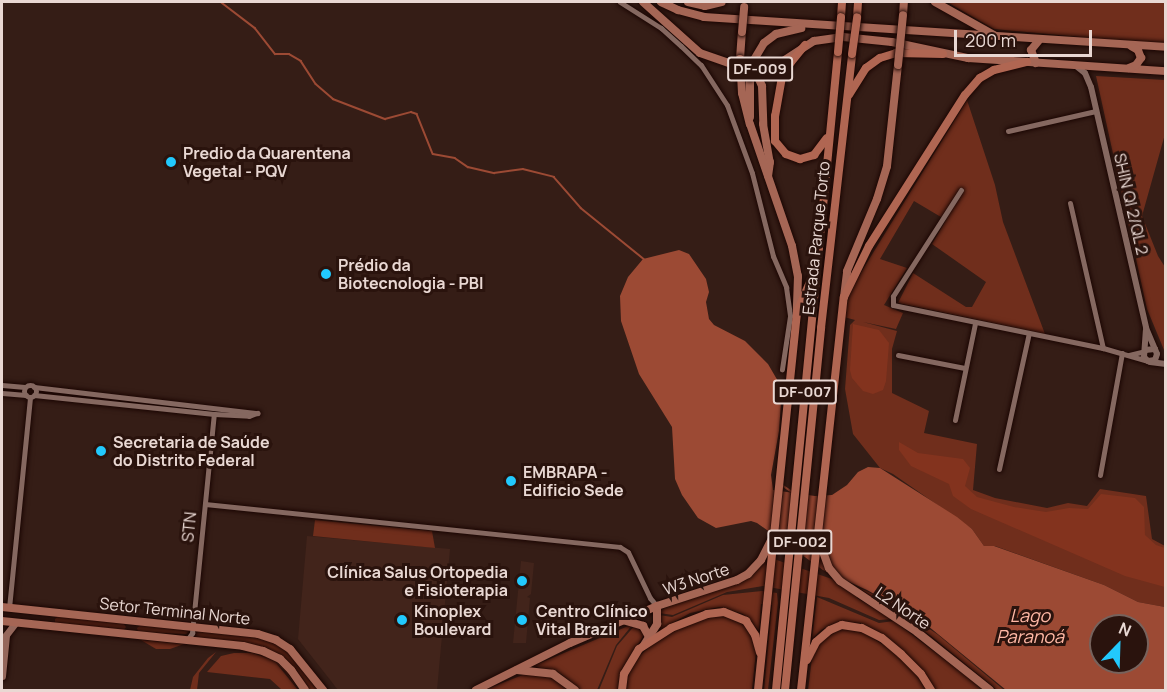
<!DOCTYPE html>
<html>
<head>
<meta charset="utf-8">
<style>
  body { margin:0 }
  #map { position:relative; width:1167px; height:692px; overflow:hidden; background:#351d16; font-family:Manrope,sans-serif }
  div>[style] { position:absolute }
  [style*='--x'] { left:calc(var(--x)*1px); top:calc(var(--y)*1px); width:calc(var(--w)*1px); rotate:calc(var(--a)*1deg) }
  .built>* { inset:0; background:#42241b }
  .green>* { inset:0; background:#702e1c }
  .forest>* { inset:0; background:#83331e }
  .water>* { inset:0; background:#9c4a34 }
  .stream>* { height:1.5px; margin:-0.75px; padding:0 0.75px; transform-origin:0.75px; border-radius:0.75px; background:#9c4a34 }
  .roads { filter:drop-shadow(0 0 2px #1b0603) drop-shadow(0 0 2px #1b0603) }
  .minor>* { height:5px; margin:-2.5px; padding:0 2.5px; transform-origin:2.5px; border-radius:2.5px; background:#856860 }
  .minor>.ring { margin:-2.5px; padding:0; box-sizing:content-box; background:none; border:5px solid #856860; border-radius:50% }
  .tertiary>* { height:6px; margin:-3px; padding:0 3px; transform-origin:3px; border-radius:3px; background:#856860 }
  .secondary>* { height:7px; margin:-3.5px; padding:0 3.5px; transform-origin:3.5px; border-radius:3.5px; background:#95675b }
  .primary>* { height:8px; margin:-4px; padding:0 4px; transform-origin:4px; border-radius:4px; background:#a56655 }
  .trunk>* { height:8px; margin:-4px; padding:0 4px; transform-origin:4px; border-radius:4px; background:#b06652 }
  .bridges { filter:drop-shadow(0 0 2px #1b0603) drop-shadow(0 0 2px #1b0603) }
  .primary-bridge>* { height:8px; margin:-4px; padding:0 4px; transform-origin:4px; border-radius:4px; background:#a56655 }
  .trunk-bridge>* { height:8px; margin:-4px; padding:0 4px; transform-origin:4px; border-radius:4px; background:#b06652 }
  .dots>* { width:16px; height:16px; translate:-50% -50%; box-sizing:border-box; border:3px solid #2a130d; border-radius:50% }
  span { translate:-50% -50%; white-space:nowrap; text-align:center; line-height:1.15; -webkit-text-stroke:6px #2a130d; paint-order:stroke }
  .shield-label span { padding:2px 4px; background:#2a130d; border:2px solid; border-radius:4px; -webkit-text-stroke-width:0 }
  .shield-label { font-size:15px; color:#e9d8d3; font-weight:700 }
  .poi-label { font-size:16px; color:#e9d8d3; font-weight:700 }
  .left { translate:0 -50%; text-align:left }
  .right { translate:-100% -50%; text-align:right }
  .street-label { font-size:16px; color:#e9d8d3 }
  .water-label { font-size:18px; color:#ffb8a5; font-style:italic }
  .frame { position:absolute; inset:0; border:3px solid #e9d8d3; pointer-events:none }
  .north { position:absolute; left:1089px; top:614px; width:60px; height:60px; box-sizing:border-box; background:#2a130d; border:2px solid #76625c; border-radius:50%; rotate:23deg; font-size:16px; font-weight:700; line-height:24px; text-align:center; color:#e9d8d3 }
  .north::after { content:''; display:block; margin:auto; width:21px; height:27px; background:#22c9fd; clip-path:polygon(50% 0,100% 100%,50% 72%,0 100%) }
  .scale { position:absolute; left:954px; top:30px; width:138px; height:27px; box-sizing:border-box; border:3px solid #e9d8d3; border-top:0; padding-left:8px; font-size:18px; line-height:21px; white-space:nowrap; color:#e9d8d3; -webkit-text-stroke:4px #2a130d; paint-order:stroke }
</style>
</head>
<body>
<div id="map">
  <div class="built">
    <div style="clip-path:polygon(307px 536px,450px 549px,437px 690px,338px 690px,298px 639px)"></div>
    <div style="clip-path:polygon(521px 561px,534px 563px,531px 594px,527px 597px,530px 598px,526px 643px,513px 643px)"></div>
  </div>
  <div class="green">
    <div style="clip-path:polygon(947px 2px,1165px 2px,1165px 45px,994px 29px)"></div>
    <div style="clip-path:polygon(1096px 76px,1165px 80px,1165px 134px,1142px 216px,1158px 256px,1165px 267px,1164px 350px,1147px 309px)"></div>
    <div style="clip-path:polygon(967px 100px,995px 185px,1003px 222px,1045px 334px,898px 303px,913px 273px,966px 307px,972px 307px,986px 282px,932px 244px,946px 220px,914px 201px,880px 259px,907px 268px,884px 305px,903px 313px,896px 329px,863px 322px,897px 331px,892px 349px,892px 393px,929px 411px,924px 433px,977px 444px,973px 490px,995px 498px,1047px 508px,1068px 503px,1087px 506px,1100px 489px,1146px 496px,1152px 539px,1165px 546px,1165px 607px,1138px 602px,1104px 585px,995px 546px,984px 546px,972px 529px,893px 474px,880px 468px,853px 434px,845px 389px,850px 325px,855px 320px,844px 317px,849px 292px)"></div>
    <div style="clip-path:polygon(315px 520px,432px 531px,435px 548px,313px 536px)"></div>
    <div style="clip-path:polygon(765px 556px,864px 590px,883px 599px,937px 634px,1004px 690px,997px 690px,931px 636px,859px 588px,857px 598px,892px 619px,879px 620px,829px 598px,763px 586px,727px 592px,673px 615px,659px 613px,659px 610px,739px 582px)"></div>
    <div style="clip-path:polygon(762px 591px,777px 593px,778px 603px,768px 690px,764px 690px,772px 605px,761px 604px,759px 631px,743px 614px,719px 607px,690px 613px,655px 633px,659px 615px,672px 617px,723px 595px)"></div>
    <div style="clip-path:polygon(817px 597px,879px 623px,894px 621px,985px 690px,934px 690px,875px 630px,861px 623px,846px 622px,833px 624px,821px 630px,812px 639px)"></div>
    <div style="clip-path:polygon(726px 614px,740px 620px,749px 629px,756px 651px,752px 690px,626px 690px,626px 678px,635px 660px,657px 640px,689px 621px)"></div>
    <div style="clip-path:polygon(59px 616px,123px 623px,126px 627px,123px 631px,55px 623px,55px 619px)"></div>
    <div style="clip-path:polygon(633px 624px,616px 645px,597px 690px,580px 690px,561px 674px,533px 666px)"></div>
    <div style="clip-path:polygon(636px 624px,644px 635px,622px 669px,619px 690px,599px 690px,617px 646px)"></div>
    <div style="clip-path:polygon(141px 625px,191px 630px,186px 634px,138px 632px,137px 628px)"></div>
    <div style="clip-path:polygon(846px 628px,859px 630px,892px 650px,912px 669px,927px 690px,808px 690px,813px 650px,825px 635px)"></div>
    <div style="clip-path:polygon(195px 630px,256px 637px,272px 642px,289px 652px,319px 690px,309px 690px,292px 667px,267px 648px,251px 644px,195px 638px)"></div>
    <div style="clip-path:polygon(141px 640px,184px 644px,170px 649px,156px 649px)"></div>
    <div style="clip-path:polygon(245px 651px,251px 651px,261px 654px,273px 659px,286px 671px,299px 690px,285px 671px,276px 663px,298px 690px,282px 690px,270px 679px,207px 672px,221px 656px,234px 653px,253px 653px,269px 659px,258px 654px)"></div>
    <div style="clip-path:polygon(216px 652px,199px 673px,197px 690px,190px 690px,193px 677px,208px 658px)"></div>
    <div style="clip-path:polygon(528px 673px,552px 677px,572px 690px,484px 690px)"></div>
  </div>
  <div class="forest">
    <div style="clip-path:polygon(853px 324px,879px 330px,889px 343px,886px 381px,883px 390px,873px 394px,863px 391px,852px 378px,850px 370px)"></div>
    <div style="clip-path:polygon(899px 442px,918px 453px,963px 459px,970px 468px,965px 486px,977px 497px,1014px 507px,1046px 512px,1069px 508px,1088px 509px,1101px 494px,1135px 498px,1144px 507px,1145px 535px,1156px 545px,1165px 548px,1165px 587px,1125px 576px,971px 509px,953px 496px,949px 484px,911px 466px,899px 450px)"></div>
  </div>
  <div class="water">
    <div style="clip-path:polygon(evenodd,679px 250px,689px 254px,706px 279px,709px 292px,706px 302px,709px 319px,714px 325px,745px 341px,768px 364px,782px 388px,779px 431px,771px 475px,773px 490px,815px 496px,832px 495px,847px 485px,858px 472px,868px 467px,880px 468px,957px 517px,972px 529px,984px 546px,994px 546px,1104px 585px,1138px 602px,1165px 607px,1165px 690px,1006px 690px,922px 621px,867px 590px,823px 570px,757px 523px,751px 521px,716px 528px,698px 518px,682px 495px,675px 479px,672px 427px,639px 374px,621px 321px,620px 296px,628px 277px,643px 259px,679px 250px,1101px 626px,1137px 626px,1137px 662px,1101px 662px,1101px 626px)"></div>
  </div>
  <div class="stream">
    <div style="--x:175;--y:2;--w:2;--a:0"></div>
    <div style="--x:221;--y:2;--w:43;--a:37.4"></div>
    <div style="--x:255;--y:28;--w:33;--a:52"></div>
    <div style="--x:275;--y:54;--w:14;--a:0"></div>
    <div style="--x:289;--y:54;--w:14;--a:30"></div>
    <div style="--x:301;--y:61;--w:27;--a:57"></div>
    <div style="--x:316;--y:84;--w:23;--a:41"></div>
    <div style="--x:333;--y:99;--w:56;--a:21"></div>
    <div style="--x:385;--y:119;--w:27;--a:-15"></div>
    <div style="--x:411;--y:112;--w:6;--a:18"></div>
    <div style="--x:417;--y:114;--w:43;--a:68.2"></div>
    <div style="--x:433;--y:154;--w:22;--a:10"></div>
    <div style="--x:455;--y:158;--w:16;--a:35"></div>
    <div style="--x:468;--y:167;--w:27;--a:13"></div>
    <div style="--x:494;--y:173;--w:29;--a:-8"></div>
    <div style="--x:523;--y:169;--w:32;--a:14"></div>
    <div style="--x:554;--y:177;--w:41;--a:48.9"></div>
    <div style="--x:581;--y:208;--w:81;--a:39"></div>
    <div style="--x:782;--y:485;--w:11;--a:34"></div>
  </div>
  <div class="roads">
    <div class="minor">
      <div style="--x:620;--y:2;--w:49;--a:32.4"></div>
      <div style="--x:661;--y:28;--w:27;--a:42"></div>
      <div style="--x:681;--y:46;--w:28;--a:44"></div>
      <div style="--x:701;--y:65;--w:48;--a:57"></div>
      <div style="--x:727;--y:105;--w:72;--a:69.8"></div>
      <div style="--x:752;--y:173;--w:86;--a:75.8"></div>
      <div style="--x:773;--y:256;--w:34;--a:67"></div>
      <div style="--x:786;--y:287;--w:29;--a:82"></div>
      <div style="--x:790;--y:316;--w:54;--a:98.6"></div>
      <div style="--x:1008;--y:131;--w:90;--a:-12.8"></div>
      <div style="--x:961;--y:190;--w:126;--a:122.7"></div>
      <div style="--x:893;--y:296;--w:9;--a:90"></div>
      <div style="--x:893;--y:305;--w:214;--a:11.6"></div>
      <div style="--x:1103;--y:348;--w:47;--a:16.1"></div>
      <div style="--x:1070;--y:203;--w:149;--a:77.2"></div>
      <div style="--x:898;--y:355;--w:68;--a:11"></div>
      <div style="--x:1129;--y:355;--w:16;--a:-14"></div>
      <div style="--x:2;--y:385;--w:23;--a:5"></div>
      <div class="ring" style="left:24px;top:385px;width:7px;height:7px"></div>
      <div style="--x:34;--y:387;--w:225;--a:6.7"></div>
      <div style="--x:2;--y:393;--w:24;--a:5"></div>
      <div style="--x:34;--y:395;--w:181;--a:6"></div>
      <div style="--x:214;--y:414;--w:35;--a:3"></div>
      <div style="--x:249;--y:416;--w:9;--a:-21"></div>
      <div style="--x:955;--y:420;--w:99;--a:-78.3"></div>
      <div style="--x:999;--y:469;--w:139;--a:-77.6"></div>
      <div style="--x:1100;--y:475;--w:124;--a:-79.8"></div>
      <div style="--x:205;--y:504;--w:417;--a:5.9"></div>
      <div style="--x:620;--y:547;--w:9;--a:32"></div>
      <div style="--x:628;--y:552;--w:51;--a:64.4"></div>
      <div style="--x:650;--y:598;--w:11;--a:49"></div>
      <div style="--x:9;--y:608;--w:212;--a:-84.3"></div>
      <div style="--x:187;--y:640;--w:9;--a:-54"></div>
      <div style="--x:192;--y:633;--w:220;--a:-84.3"></div>
    </div>
    <div class="tertiary">
      <div style="--x:1076;--y:66;--w:11;--a:38"></div>
      <div style="--x:1085;--y:73;--w:15;--a:67"></div>
      <div style="--x:1091;--y:87;--w:247;--a:77.1"></div>
      <div style="--x:1146;--y:328;--w:23;--a:67"></div>
      <div style="--x:1145;--y:350;--w:10;--a:-6"></div>
      <div style="--x:1155;--y:349;--w:5;--a:68"></div>
      <div style="--x:1157;--y:354;--w:6;--a:108"></div>
      <div style="--x:1155;--y:360;--w:7;--a:172"></div>
      <div style="--x:1148;--y:361;--w:6;--a:-135"></div>
      <div style="--x:1144;--y:357;--w:26;--a:-86"></div>
      <div style="--x:1150;--y:362;--w:16;--a:7"></div>
    </div>
    <div class="secondary">
      <div style="--x:2;--y:676;--w:41;--a:-84.4"></div>
      <div style="--x:6;--y:635;--w:15;--a:-53"></div>
    </div>
    <div class="primary">
      <div style="--x:643;--y:2;--w:76;--a:41.8"></div>
      <div style="--x:700;--y:53;--w:46;--a:19.2"></div>
      <div style="--x:743;--y:68;--w:22;--a:0"></div>
      <div style="--x:765;--y:68;--w:19;--a:-21"></div>
      <div style="--x:783;--y:61;--w:37;--a:-33"></div>
      <div style="--x:814;--y:41;--w:29;--a:-8"></div>
      <div style="--x:843;--y:37;--w:49;--a:5.8"></div>
      <div style="--x:892;--y:42;--w:78;--a:11.9"></div>
      <div style="--x:968;--y:58;--w:198;--a:3.8"></div>
      <div style="--x:661;--y:2;--w:19;--a:25"></div>
      <div style="--x:678;--y:10;--w:27;--a:15"></div>
      <div style="--x:704;--y:17;--w:463;--a:3.7"></div>
      <div style="--x:688;--y:2;--w:17;--a:13"></div>
      <div style="--x:705;--y:6;--w:17;--a:-13"></div>
      <div style="--x:935;--y:2;--w:68;--a:29.2"></div>
      <div style="--x:903;--y:15;--w:13;--a:-86"></div>
      <div style="--x:740;--y:59;--w:27;--a:-86"></div>
      <div style="--x:752;--y:63;--w:23;--a:-59"></div>
      <div style="--x:764;--y:43;--w:15;--a:-37"></div>
      <div style="--x:776;--y:34;--w:26;--a:-13"></div>
      <div style="--x:1036;--y:63;--w:14;--a:-111"></div>
      <div style="--x:1031;--y:50;--w:13;--a:-51"></div>
      <div style="--x:1129;--y:68;--w:8;--a:-23"></div>
      <div style="--x:1136;--y:65;--w:9;--a:-54"></div>
      <div style="--x:1141;--y:58;--w:9;--a:-111"></div>
      <div style="--x:1138;--y:50;--w:8;--a:-150"></div>
      <div style="--x:747;--y:70;--w:13;--a:32"></div>
      <div style="--x:758;--y:77;--w:10;--a:66"></div>
      <div style="--x:762;--y:86;--w:38;--a:88"></div>
      <div style="--x:763;--y:124;--w:39;--a:80"></div>
      <div style="--x:770;--y:162;--w:14;--a:98"></div>
      <div style="--x:741;--y:74;--w:19;--a:87"></div>
      <div style="--x:742;--y:93;--w:32;--a:76"></div>
      <div style="--x:750;--y:124;--w:129;--a:71"></div>
      <div style="--x:792;--y:246;--w:31;--a:79"></div>
      <div style="--x:798;--y:276;--w:34;--a:92"></div>
      <div style="--x:750;--y:77;--w:40;--a:90"></div>
      <div style="--x:844;--y:297;--w:26;--a:-83"></div>
      <div style="--x:847;--y:271;--w:78;--a:-67.4"></div>
      <div style="--x:877;--y:199;--w:34;--a:-73"></div>
      <div style="--x:887;--y:166;--w:102;--a:-83.8"></div>
      <div style="--x:818;--y:538;--w:32;--a:70"></div>
      <div style="--x:829;--y:568;--w:17;--a:50"></div>
      <div style="--x:840;--y:581;--w:92;--a:33.5"></div>
      <div style="--x:917;--y:632;--w:93;--a:38.5"></div>
      <div style="--x:2;--y:607;--w:257;--a:6"></div>
      <div style="--x:258;--y:634;--w:19;--a:18"></div>
      <div style="--x:276;--y:640;--w:17;--a:33"></div>
      <div style="--x:290;--y:649;--w:53;--a:51.2"></div>
      <div style="--x:2;--y:621;--w:242;--a:5.9"></div>
      <div style="--x:243;--y:646;--w:21;--a:14"></div>
      <div style="--x:263;--y:651;--w:19;--a:25"></div>
      <div style="--x:280;--y:659;--w:16;--a:45"></div>
      <div style="--x:291;--y:670;--w:24;--a:55"></div>
      <div style="--x:626;--y:621;--w:18;--a:16"></div>
      <div style="--x:643;--y:626;--w:13;--a:61"></div>
      <div style="--x:644;--y:645;--w:25;--a:-58"></div>
      <div style="--x:657;--y:624;--w:18;--a:-90"></div>
      <div style="--x:517;--y:670;--w:36;--a:6"></div>
      <div style="--x:553;--y:674;--w:27;--a:36"></div>
      <div style="--x:476;--y:690;--w:105;--a:-26.6"></div>
      <div style="--x:570;--y:643;--w:95;--a:-23"></div>
      <div style="--x:657;--y:606;--w:84;--a:-18"></div>
      <div style="--x:737;--y:580;--w:13;--a:-29"></div>
      <div style="--x:748;--y:574;--w:19;--a:-47"></div>
      <div style="--x:761;--y:560;--w:25;--a:-63"></div>
    </div>
    <div class="trunk">
      <div style="--x:841;--y:17;--w:15;--a:-86"></div>
      <div style="--x:857;--y:17;--w:15;--a:-86"></div>
      <div style="--x:805;--y:45;--w:22;--a:129"></div>
      <div style="--x:791;--y:62;--w:17;--a:121"></div>
      <div style="--x:782;--y:77;--w:40;--a:100"></div>
      <div style="--x:775;--y:116;--w:25;--a:90"></div>
      <div style="--x:775;--y:141;--w:17;--a:50"></div>
      <div style="--x:786;--y:154;--w:15;--a:20"></div>
      <div style="--x:800;--y:159;--w:15;--a:-16"></div>
      <div style="--x:814;--y:155;--w:21;--a:-53"></div>
      <div style="--x:849;--y:95;--w:32;--a:-58"></div>
      <div style="--x:866;--y:68;--w:17;--a:-36"></div>
      <div style="--x:880;--y:58;--w:17;--a:-17"></div>
      <div style="--x:896;--y:53;--w:47;--a:1.2"></div>
      <div style="--x:807;--y:660;--w:20;--a:-63"></div>
      <div style="--x:816;--y:642;--w:18;--a:-41"></div>
      <div style="--x:830;--y:630;--w:13;--a:-23"></div>
      <div style="--x:842;--y:625;--w:20;--a:9"></div>
      <div style="--x:862;--y:628;--w:22;--a:27"></div>
      <div style="--x:882;--y:638;--w:25;--a:40"></div>
      <div style="--x:901;--y:654;--w:28;--a:45"></div>
      <div style="--x:921;--y:674;--w:19;--a:58"></div>
      <div style="--x:622;--y:690;--w:16;--a:-83"></div>
      <div style="--x:624;--y:674;--w:29;--a:-59"></div>
      <div style="--x:639;--y:649;--w:38;--a:-33"></div>
      <div style="--x:671;--y:628;--w:39;--a:-21"></div>
      <div style="--x:707;--y:614;--w:17;--a:-7"></div>
      <div style="--x:724;--y:612;--w:24;--a:22"></div>
      <div style="--x:746;--y:621;--w:17;--a:57"></div>
      <div style="--x:755;--y:635;--w:18;--a:74"></div>
      <div style="--x:758;--y:690;--w:380;--a:-84.1"></div>
      <div style="--x:797;--y:312;--w:48;--a:-66.6"></div>
      <div style="--x:776;--y:690;--w:641;--a:-84.45"></div>
      <div style="--x:785;--y:690;--w:364;--a:-84.3"></div>
      <div style="--x:821;--y:328;--w:276;--a:-83.5"></div>
      <div style="--x:801;--y:690;--w:395;--a:-83.8"></div>
      <div style="--x:844;--y:297;--w:57;--a:-63.9"></div>
      <div style="--x:869;--y:246;--w:179;--a:-57.6"></div>
      <div style="--x:965;--y:95;--w:23;--a:-49"></div>
      <div style="--x:980;--y:78;--w:16;--a:-30"></div>
      <div style="--x:994;--y:70;--w:34;--a:-14"></div>
    </div>
  </div>
  <div class="bridges">
    <div class="primary-bridge">
      <div style="--x:742;--y:32;--w:25;--a:-85"></div>
      <div style="--x:740;--y:59;--w:15;--a:86"></div>
      <div style="--x:898;--y:65;--w:50;--a:-84.3"></div>
      <div style="--x:750;--y:77;--w:14;--a:-82"></div>
    </div>
    <div class="trunk-bridge">
      <div style="--x:838;--y:52;--w:35;--a:-85"></div>
      <div style="--x:852;--y:54;--w:37;--a:-82"></div>
    </div>
  </div>
  <div class="dots">
    <div style="left:171px;top:162px;background:#22c9fd"></div>
    <div style="left:326px;top:274px;background:#22c9fd"></div>
    <div style="left:101px;top:451px;background:#22c9fd"></div>
    <div style="left:511px;top:481px;background:#22c9fd"></div>
    <div style="left:522px;top:581px;background:#22c9fd"></div>
    <div style="left:402px;top:620px;background:#22c9fd"></div>
    <div style="left:522px;top:620px;background:#22c9fd"></div>
  </div>
  <div class="shield-label">
    <span style="left:760px;top:69px">DF-009</span>
    <span style="left:805px;top:392px">DF-007</span>
    <span style="left:800px;top:542px">DF-002</span>
  </div>
  <div class="poi-label">
    <span class="left" style="left:183px;top:162px">Predio da Quarentena<br>Vegetal - PQV</span>
    <span class="left" style="left:338px;top:274px">Prédio da<br>Biotecnologia - PBI</span>
    <span class="left" style="left:113px;top:451px">Secretaria de Saúde<br>do Distrito Federal</span>
    <span class="left" style="left:523px;top:481px">EMBRAPA -<br>Edificio Sede</span>
    <span class="right" style="left:508px;top:581px">Clínica Salus Ortopedia<br>e Fisioterapia</span>
    <span class="left" style="left:414px;top:620px">Kinoplex<br>Boulevard</span>
    <span class="left" style="left:536px;top:620px">Centro Clínico<br>Vital Brazil</span>
  </div>
  <div class="street-label">
    <span style="left:1131px;top:204px;rotate:77deg">SHIN QI 2/QL 2</span>
    <span style="left:816px;top:238px;rotate:-84deg">Estrada Parque Torto</span>
    <span style="left:189px;top:527px;rotate:-84deg">STN</span>
    <span style="left:696px;top:579px;rotate:-18deg">W3 Norte</span>
    <span style="left:903px;top:608px;rotate:34deg">L2 Norte</span>
    <span style="left:175px;top:611px;rotate:6deg">Setor Terminal Norte</span>
  </div>
  <div class="water-label">
    <span style="left:1030px;top:626px">Lago<br>Paranoá</span>
  </div>
  <div class="frame"></div>
  <div class="north">N</div>
  <div class="scale">200 m</div>
</div>
</body>
</html>
